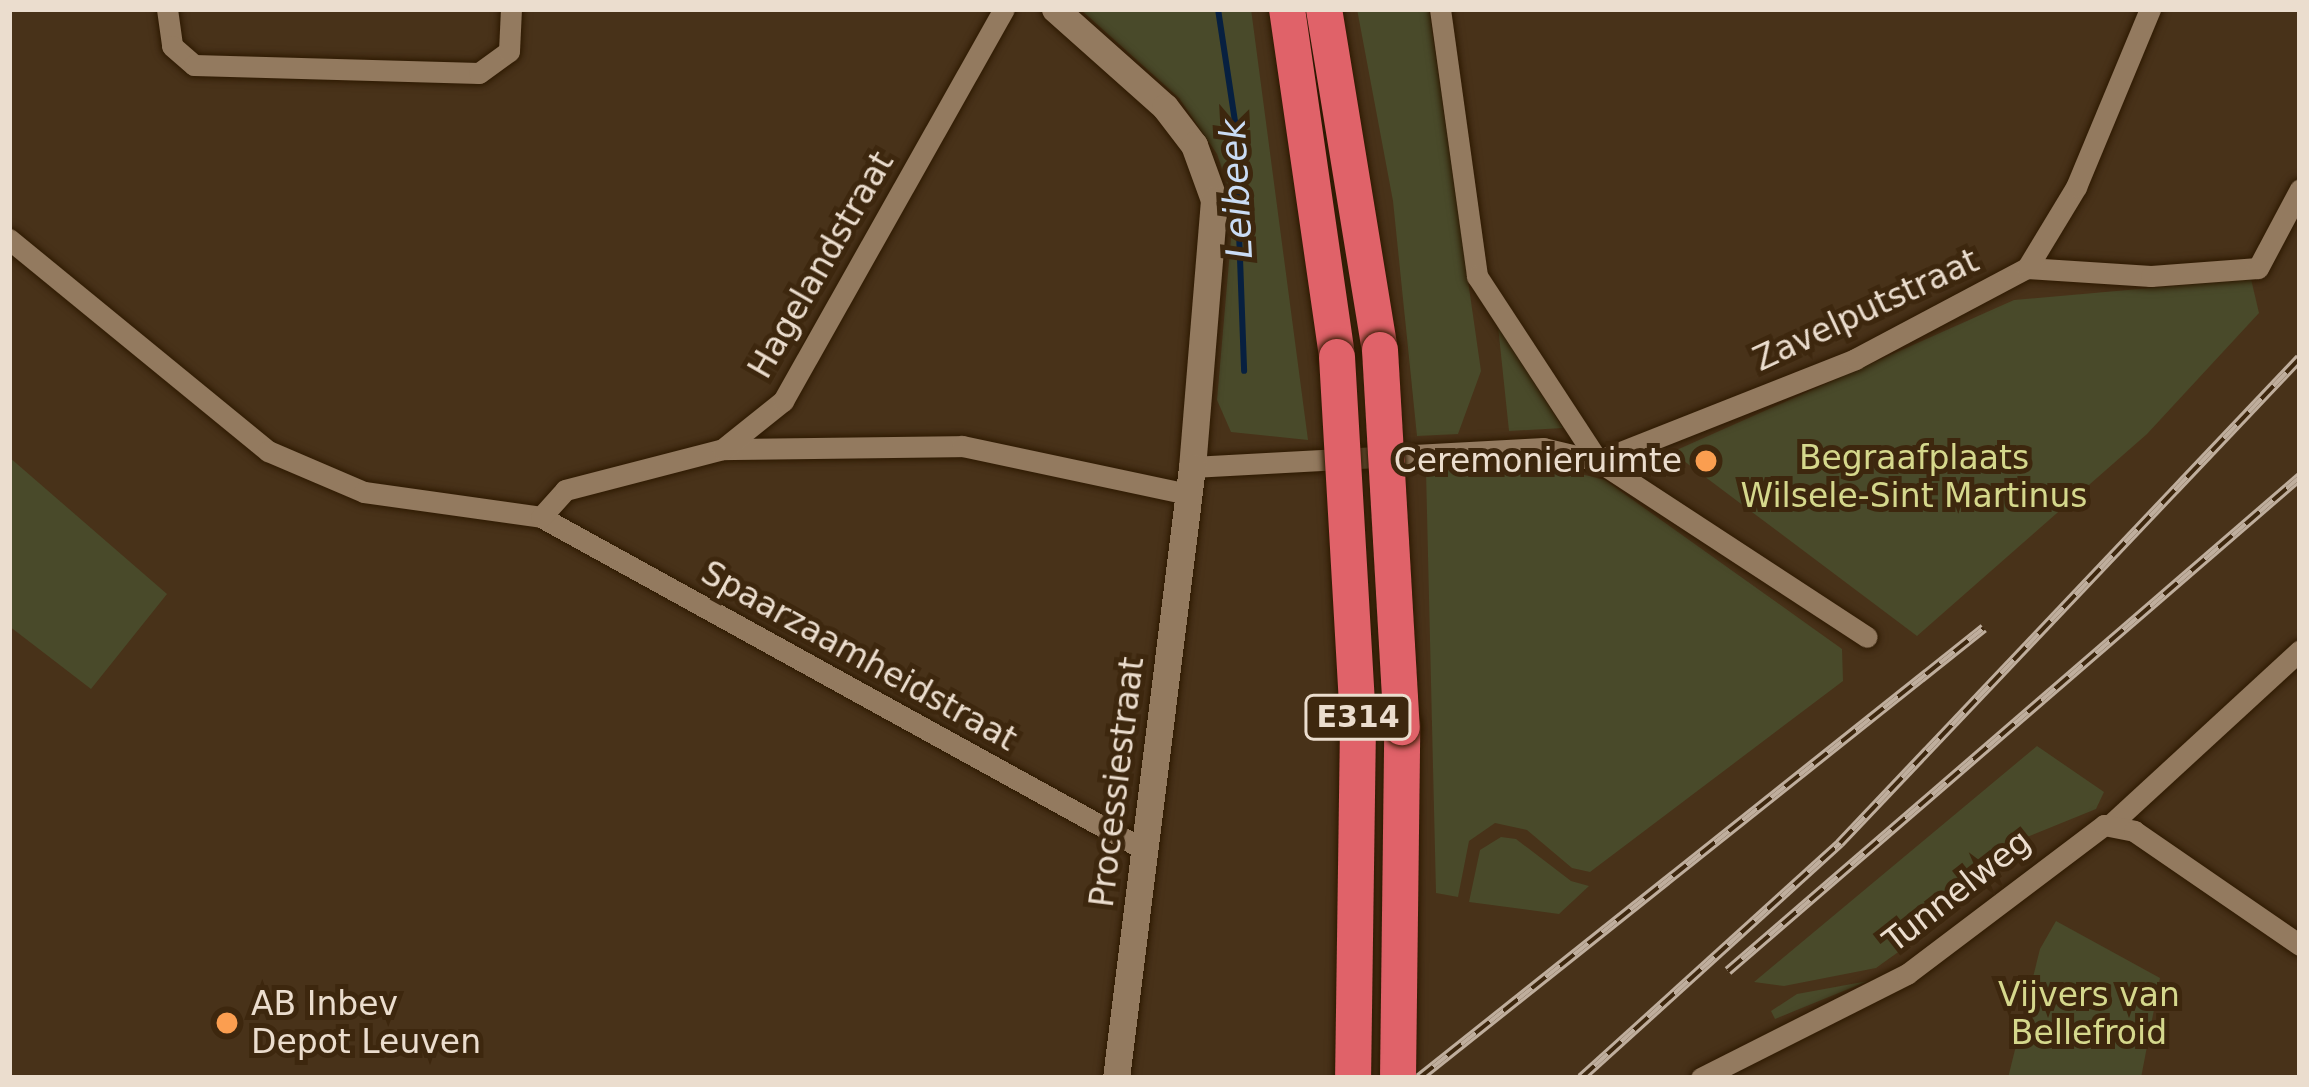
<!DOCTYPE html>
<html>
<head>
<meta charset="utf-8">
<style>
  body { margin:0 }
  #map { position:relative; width:2309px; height:1087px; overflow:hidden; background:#483219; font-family:"DejaVu Sans",sans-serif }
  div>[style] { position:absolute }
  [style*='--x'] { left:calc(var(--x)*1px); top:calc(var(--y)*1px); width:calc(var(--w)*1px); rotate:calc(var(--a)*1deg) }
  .green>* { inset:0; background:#494a2a }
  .stream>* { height:6px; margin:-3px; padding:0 3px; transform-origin:3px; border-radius:3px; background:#072040 }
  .roads { filter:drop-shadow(0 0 3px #2d1901) drop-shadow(0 0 3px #2d1901) }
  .street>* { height:21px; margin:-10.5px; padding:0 10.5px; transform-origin:10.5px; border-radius:10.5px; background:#937a5f }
  .secondary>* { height:27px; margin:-13.5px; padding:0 13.5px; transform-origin:13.5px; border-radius:13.5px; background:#937a5f }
  .highway>* { height:36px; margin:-18px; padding:0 18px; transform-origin:18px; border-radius:18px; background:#e06269 }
  .rail>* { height:10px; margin-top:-5px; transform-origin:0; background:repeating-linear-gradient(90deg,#3d270e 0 18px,#bfae9d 0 36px); box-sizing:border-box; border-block:3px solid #bfae9d }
  .bridges { filter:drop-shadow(0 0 3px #2d1901) drop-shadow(0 0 3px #2d1901) }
  .highway-bridge>* { height:36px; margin:-18px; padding:0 18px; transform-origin:18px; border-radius:18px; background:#e06269 }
  .dots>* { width:33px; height:33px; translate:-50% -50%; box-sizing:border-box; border:6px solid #3d270e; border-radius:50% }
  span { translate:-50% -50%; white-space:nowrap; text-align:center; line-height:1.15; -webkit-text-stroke:10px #3d270e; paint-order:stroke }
  .shield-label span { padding:3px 9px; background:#3d270e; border:3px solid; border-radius:9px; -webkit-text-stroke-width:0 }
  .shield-label { font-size:30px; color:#ebddce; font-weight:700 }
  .street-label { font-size:33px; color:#ebddce }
  .park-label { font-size:33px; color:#d5d88c }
  .poi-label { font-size:33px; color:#ebddce }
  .right { translate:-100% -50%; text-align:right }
  .left { translate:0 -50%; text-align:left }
  .water-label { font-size:36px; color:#cadcf5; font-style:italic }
  .frame { position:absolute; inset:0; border:12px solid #ebddce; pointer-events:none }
</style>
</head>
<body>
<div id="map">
  <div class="green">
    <div style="clip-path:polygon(1080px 9px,1251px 9px,1308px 440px,1231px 432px,1217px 400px,1234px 204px,1217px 154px,1179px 98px)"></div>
    <div style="clip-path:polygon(1357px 9px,1429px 9px,1481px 371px,1458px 434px,1417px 436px,1393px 201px)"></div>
    <div style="clip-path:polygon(2251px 279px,2259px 313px,2147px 434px,1917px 636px,1672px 452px,2014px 300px)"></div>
    <div style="clip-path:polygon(1498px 326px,1563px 428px,1509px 431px)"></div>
    <div style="clip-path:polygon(9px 457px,167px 594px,91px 689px,9px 626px)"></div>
    <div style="clip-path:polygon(1545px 465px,1605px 480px,1842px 649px,1843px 681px,1590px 872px,1572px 868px,1527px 830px,1495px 823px,1469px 841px,1458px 897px,1436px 893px,1426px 471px)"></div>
    <div style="clip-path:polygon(2037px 746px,2104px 792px,2096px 809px,2027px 837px,1974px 879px,1947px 917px,1876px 968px,1784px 986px,1754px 982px)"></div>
    <div style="clip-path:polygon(1501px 837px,1516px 839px,1571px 881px,1589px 886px,1559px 914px,1469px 902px,1480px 850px)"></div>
    <div style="clip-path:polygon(2056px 921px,2160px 978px,2141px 1078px,2008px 1078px,2040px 949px)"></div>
    <div style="clip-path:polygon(1868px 981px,1775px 1019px,1771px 1011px,1797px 994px)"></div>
  </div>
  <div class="stream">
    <div style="--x:1218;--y:9;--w:114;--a:81.4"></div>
    <div style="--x:1235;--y:122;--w:249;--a:87.9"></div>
  </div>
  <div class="roads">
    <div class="street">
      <div style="--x:167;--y:9;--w:37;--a:82"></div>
      <div style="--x:172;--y:46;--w:29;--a:41"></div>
      <div style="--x:194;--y:65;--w:285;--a:1.6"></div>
      <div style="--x:479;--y:73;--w:37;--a:-36"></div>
      <div style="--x:509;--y:51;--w:42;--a:-87.3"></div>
      <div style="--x:1440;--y:9;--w:270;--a:82.1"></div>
      <div style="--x:1477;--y:276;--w:221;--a:56.8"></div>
      <div style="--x:9;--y:239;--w:335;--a:39.3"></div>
      <div style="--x:268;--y:451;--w:104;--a:23.1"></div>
      <div style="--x:364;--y:492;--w:179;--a:8"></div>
      <div style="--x:541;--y:517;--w:690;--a:28.87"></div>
      <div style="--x:2027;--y:268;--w:124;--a:3.7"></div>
      <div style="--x:2151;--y:276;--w:107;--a:-4.3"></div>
      <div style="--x:2258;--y:268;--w:89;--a:-62"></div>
      <div style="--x:725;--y:449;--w:237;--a:-0.7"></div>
      <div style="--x:962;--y:446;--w:230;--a:12"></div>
      <div style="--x:1598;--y:461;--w:277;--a:-21.6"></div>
      <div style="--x:1855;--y:359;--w:195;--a:-27.9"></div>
      <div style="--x:2027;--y:268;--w:95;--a:-58.8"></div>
      <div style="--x:2076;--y:187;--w:193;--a:-67.4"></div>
      <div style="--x:1192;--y:467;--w:352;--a:-3.1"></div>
      <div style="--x:1543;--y:448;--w:57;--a:13.3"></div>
      <div style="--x:1598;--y:461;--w:321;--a:33.2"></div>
      <div style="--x:541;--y:517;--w:36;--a:-48"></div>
      <div style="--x:565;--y:490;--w:163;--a:-14.5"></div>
      <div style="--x:723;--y:449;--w:77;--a:-38.7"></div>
      <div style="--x:783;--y:401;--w:450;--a:-60.6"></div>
      <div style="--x:2110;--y:825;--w:258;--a:-42.6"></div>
      <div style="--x:1701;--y:1078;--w:231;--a:-26.8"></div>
      <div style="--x:1907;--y:974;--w:247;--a:-37.1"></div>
      <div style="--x:2104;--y:825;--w:31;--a:11"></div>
      <div style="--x:2134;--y:831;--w:201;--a:34.5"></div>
    </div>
    <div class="secondary">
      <div style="--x:1055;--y:9;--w:147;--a:41.7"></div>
      <div style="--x:1165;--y:107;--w:48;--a:52.7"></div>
      <div style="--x:1194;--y:145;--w:59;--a:70"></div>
      <div style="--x:1214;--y:200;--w:268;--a:94.7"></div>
      <div style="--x:1192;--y:467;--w:616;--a:97.09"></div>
    </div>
    <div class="highway">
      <div style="--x:1287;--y:9;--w:352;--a:81.8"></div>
      <div style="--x:1324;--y:9;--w:346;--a:80.7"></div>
      <div style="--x:1398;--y:1078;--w:351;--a:-89.3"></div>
    </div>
  </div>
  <div class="rail">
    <div style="--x:1728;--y:971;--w:756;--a:-40.82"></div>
    <div style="--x:1419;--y:1078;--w:722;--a:-38.54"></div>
    <div style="--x:1581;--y:1078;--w:350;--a:-42.2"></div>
    <div style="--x:1840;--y:843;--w:668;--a:-46.52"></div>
  </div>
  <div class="bridges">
    <div class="highway-bridge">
      <div style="--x:1380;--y:350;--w:378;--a:86.7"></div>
      <div style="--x:1337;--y:357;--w:369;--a:86.7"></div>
      <div style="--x:1358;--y:725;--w:353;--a:90.8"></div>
    </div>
  </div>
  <div class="dots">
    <div style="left:1706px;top:461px;background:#fb9e50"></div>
    <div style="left:227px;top:1023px;background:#fb9e50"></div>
  </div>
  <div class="shield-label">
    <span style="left:1358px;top:717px">E314</span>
  </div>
  <div class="street-label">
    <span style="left:821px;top:265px;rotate:-60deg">Hagelandstraat</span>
    <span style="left:1866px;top:310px;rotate:-25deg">Zavelputstraat</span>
    <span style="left:859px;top:656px;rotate:29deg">Spaarzaamheidstraat</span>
    <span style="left:1117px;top:782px;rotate:-83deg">Processiestraat</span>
    <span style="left:1957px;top:891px;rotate:-38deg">Tunnelweg</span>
  </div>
  <div class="park-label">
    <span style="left:1914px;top:477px">Begraafplaats<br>Wilsele-Sint Martinus</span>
    <span style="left:2089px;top:1014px">Vijvers van<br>Bellefroid</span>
  </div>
  <div class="poi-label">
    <span class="right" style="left:1682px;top:461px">Ceremonieruimte</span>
    <span class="left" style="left:251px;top:1023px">AB Inbev<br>Depot Leuven</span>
  </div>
  <div class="water-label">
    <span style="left:1236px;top:189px;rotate:-93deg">Leibeek</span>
  </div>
  <div class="frame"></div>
</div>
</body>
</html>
